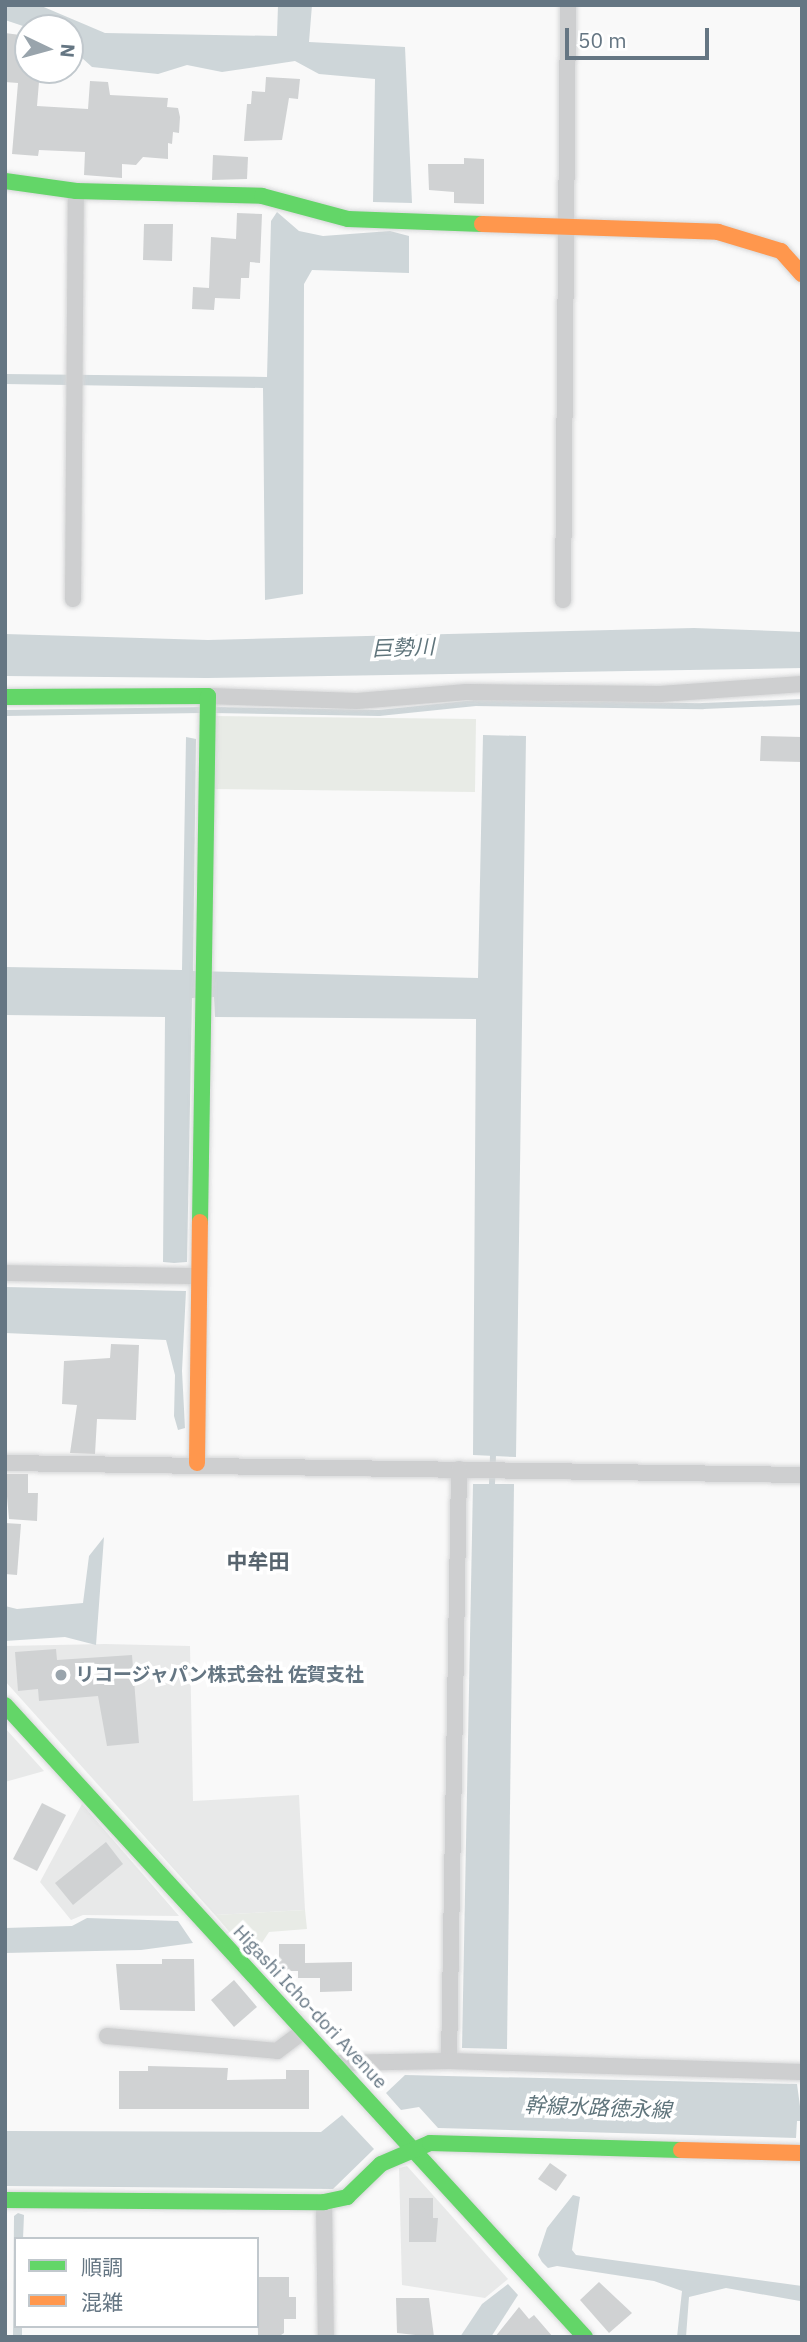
<!DOCTYPE html>
<html>
<head>
<meta charset="utf-8">
<style>
  body { margin:0 }
  #map { position:relative; width:807px; height:2342px; overflow:hidden; background:#f9f9f9; font-family:"IBM Plex Sans","Noto Sans JP",sans-serif }
  div>[style] { position:absolute }
  [style*='--x'] { left:calc(var(--x)*1px); top:calc(var(--y)*1px); width:calc(var(--w)*1px); rotate:calc(var(--a)*1deg) }
  .built>* { inset:0; background:#e8e9e9 }
  .green>* { inset:0; background:#e8ebe6 }
  .water>* { inset:0; background:#ced6d9 }
  .stream>* { height:6px; margin:-3px; padding:0 3px; transform-origin:3px; border-radius:3px; background:#ced6d9 }
  .building>* { inset:0; background:#d0d2d3 }
  .roads { filter:drop-shadow(0 0 2px #d5d6d7) drop-shadow(0 0 2px #d5d6d7) }
  .street>* { height:16px; margin:-8px; padding:0 8px; transform-origin:8px; border-radius:8px; background:#cecfd0 }
  .fast>* { height:16px; margin:-8px; padding:0 8px; transform-origin:8px; border-radius:8px; background:#63d668 }
  .slow>* { height:16px; margin:-8px; padding:0 8px; transform-origin:8px; border-radius:8px; background:#ff974d }
  .dots>* { width:19px; height:19px; translate:-50% -50%; box-sizing:border-box; border:4px solid #fff; border-radius:50% }
  span { translate:-50% -50%; white-space:nowrap; text-align:center; line-height:1.15; -webkit-text-stroke:7px #fff; paint-order:stroke }
  .poi-label { font-size:19px; color:#657683; font-weight:700 }
  .left { translate:0 -50%; text-align:left }
  .street-label { font-size:19px; color:#657683 }
  .water-label { font-size:21px; color:#60757c; font-style:italic }
  .neighbourhood-label { font-size:21px; color:#57646e; font-weight:700 }
  .frame { position:absolute; inset:0; border:7px solid #657683; pointer-events:none }
  .legend { position:absolute; left:14px; top:2237px; width:245px; height:91px; box-sizing:border-box; background:#fff; border:2px solid #c1c8cd; margin:0; padding:9px 12px; list-style:none; font-size:21px; color:#657683 }
  .legend li { display:flex; align-items:center; gap:14px; height:35px }
  .legend b { width:35px; border:2px solid #c1c8cd }
  .north { position:absolute; left:14px; top:14px; width:70px; height:70px; box-sizing:border-box; background:#fff; border:2px solid #c1c8cd; border-radius:50%; rotate:95deg; font-size:19px; font-weight:700; line-height:28px; text-align:center; color:#657683 }
  .north::after { content:''; display:block; margin:auto; width:24px; height:32px; background:#99a4ac; clip-path:polygon(50% 0,100% 100%,50% 72%,0 100%) }
  .scale { position:absolute; left:565px; top:28px; width:144px; height:32px; box-sizing:border-box; border:4px solid #657683; border-top:0; padding-left:9px; font-size:21px; line-height:24px; white-space:nowrap; color:#657683; -webkit-text-stroke:5px #fff; paint-order:stroke }
</style>
</head>
<body>
<div id="map">
  <div class="built">
    <div style="clip-path:polygon(105px 1644px,190px 1646px,193px 1801px,299px 1795px,305px 1910px,215px 1915px,5px 1681px,5px 1646px)"></div>
    <div style="clip-path:polygon(5px 1728px,44px 1771px,5px 1782px)"></div>
    <div style="clip-path:polygon(82px 1804px,179px 1916px,83px 1915px,71px 1920px,40px 1882px)"></div>
    <div style="clip-path:polygon(407px 2166px,508px 2279px,485px 2298px,402px 2285px,399px 2168px)"></div>
  </div>
  <div class="green">
    <div style="clip-path:polygon(214px 716px,476px 719px,475px 792px,213px 789px)"></div>
    <div style="clip-path:polygon(305px 1910px,307px 1929px,269px 1932px,252px 1958px,215px 1915px)"></div>
  </div>
  <div class="water">
    <div style="clip-path:polygon(5px 5px,39px 5px,105px 33px,277px 36px,278px 5px,312px 5px,309px 42px,405px 47px,412px 203px,373px 202px,375px 79px,319px 74px,295px 61px,222px 72px,187px 65px,158px 74px,92px 67px,70px 47px,70px 28px,29px 28px,5px 20px)"></div>
    <div style="clip-path:polygon(277px 212px,299px 231px,323px 236px,390px 231px,409px 236px,409px 273px,312px 270px,304px 284px,303px 594px,265px 600px,263px 388px,5px 384px,5px 374px,267px 377px,271px 221px)"></div>
    <div style="clip-path:polygon(694px 628px,802px 632px,802px 668px,207px 678px,5px 676px,5px 634px,208px 640px)"></div>
    <div style="clip-path:polygon(483px 735px,526px 736px,516px 1457px,473px 1455px,476px 1019px,215px 1017px,214px 997px,192px 998px,187px 1262px,174px 1263px,163px 1262px,165px 1017px,5px 1015px,5px 967px,182px 970px,186px 737px,196px 739px,193px 971px,478px 978px)"></div>
    <div style="clip-path:polygon(5px 1287px,186px 1291px,182px 1371px,185px 1428px,178px 1430px,174px 1416px,175px 1375px,166px 1340px,5px 1333px)"></div>
    <div style="clip-path:polygon(473px 1484px,514px 1484px,507px 2049px,462px 2048px)"></div>
    <div style="clip-path:polygon(104px 1537px,96px 1645px,65px 1637px,5px 1641px,5px 1606px,17px 1609px,83px 1603px,89px 1556px)"></div>
    <div style="clip-path:polygon(87px 1918px,178px 1921px,193px 1943px,141px 1950px,5px 1953px,5px 1928px,72px 1926px)"></div>
    <div style="clip-path:polygon(405px 2075px,797px 2084px,802px 2121px,797px 2121px,796px 2138px,438px 2128px,419px 2107px,401px 2110px,386px 2093px)"></div>
    <div style="clip-path:polygon(342px 2115px,374px 2149px,333px 2189px,5px 2186px,5px 2131px,321px 2132px)"></div>
    <div style="clip-path:polygon(573px 2195px,580px 2197px,572px 2250px,576px 2255px,802px 2286px,800px 2301px,726px 2288px,689px 2297px,686px 2337px,677px 2337px,682px 2291px,654px 2281px,557px 2266px,548px 2268px,542px 2262px,538px 2255px,547px 2228px)"></div>
    <div style="clip-path:polygon(18px 2213px,24px 2215px,23px 2239px,16px 2239px,16px 2326px,22px 2326px,22px 2337px,13px 2337px,14px 2216px)"></div>
    <div style="clip-path:polygon(508px 2284px,518px 2295px,491px 2337px,460px 2337px,482px 2304px)"></div>
  </div>
  <div class="stream">
    <div style="--x:213;--y:710;--w:166;--a:1"></div>
    <div style="--x:379;--y:713;--w:97;--a:-5.9"></div>
    <div style="--x:475;--y:703;--w:228;--a:0.8"></div>
    <div style="--x:703;--y:706;--w:99;--a:-2.3"></div>
    <div style="--x:5;--y:713;--w:197;--a:-0.9"></div>
    <div style="--x:492;--y:1484;--w:28;--a:-88"></div>
  </div>
  <div class="building">
    <div style="clip-path:polygon(5px 33px,28px 36px,28px 70px,40px 70px,37px 106px,88px 109px,90px 81px,108px 82px,110px 95px,168px 98px,167px 107px,178px 108px,180px 117px,179px 133px,173px 132px,172px 144px,168px 143px,168px 159px,143px 157px,136px 165px,122px 164px,122px 178px,84px 175px,85px 152px,39px 150px,38px 156px,12px 154px,18px 83px,5px 82px)"></div>
    <div style="clip-path:polygon(266px 77px,300px 79px,298px 99px,289px 98px,282px 140px,244px 141px,247px 104px,251px 104px,252px 91px,265px 92px)"></div>
    <div style="clip-path:polygon(213px 155px,248px 157px,247px 179px,212px 180px)"></div>
    <div style="clip-path:polygon(464px 158px,484px 159px,484px 204px,454px 203px,454px 192px,429px 190px,428px 164px,464px 164px)"></div>
    <div style="clip-path:polygon(237px 213px,262px 214px,260px 263px,250px 262px,249px 278px,241px 278px,240px 299px,215px 298px,214px 310px,192px 309px,193px 287px,209px 288px,211px 237px,236px 239px)"></div>
    <div style="clip-path:polygon(144px 224px,173px 224px,172px 261px,143px 260px)"></div>
    <div style="clip-path:polygon(761px 736px,802px 737px,802px 762px,760px 761px)"></div>
    <div style="clip-path:polygon(111px 1344px,139px 1345px,136px 1420px,97px 1419px,95px 1454px,70px 1453px,77px 1405px,62px 1404px,64px 1361px,110px 1358px)"></div>
    <div style="clip-path:polygon(5px 1474px,28px 1474px,28px 1493px,38px 1493px,37px 1521px,9px 1519px)"></div>
    <div style="clip-path:polygon(5px 1523px,21px 1524px,17px 1575px,5px 1574px)"></div>
    <div style="clip-path:polygon(56px 1649px,57px 1660px,132px 1655px,139px 1743px,107px 1746px,98px 1696px,39px 1701px,38px 1689px,18px 1691px,15px 1652px)"></div>
    <div style="clip-path:polygon(42px 1803px,66px 1815px,37px 1871px,13px 1859px)"></div>
    <div style="clip-path:polygon(106px 1842px,123px 1864px,73px 1905px,55px 1883px)"></div>
    <div style="clip-path:polygon(279px 1944px,305px 1944px,305px 1963px,352px 1962px,352px 1991px,320px 1992px,320px 1978px,298px 1978px,298px 1971px,279px 1971px)"></div>
    <div style="clip-path:polygon(162px 1959px,194px 1959px,195px 2011px,120px 2010px,116px 1964px,162px 1964px)"></div>
    <div style="clip-path:polygon(234px 1980px,257px 2007px,234px 2027px,211px 2000px)"></div>
    <div style="clip-path:polygon(148px 2066px,228px 2068px,227px 2080px,286px 2079px,286px 2070px,309px 2070px,309px 2109px,119px 2109px,119px 2071px,148px 2071px)"></div>
    <div style="clip-path:polygon(550px 2163px,567px 2175px,556px 2191px,538px 2179px)"></div>
    <div style="clip-path:polygon(409px 2198px,433px 2198px,433px 2218px,438px 2218px,436px 2242px,409px 2242px)"></div>
    <div style="clip-path:polygon(257px 2277px,289px 2277px,289px 2297px,296px 2297px,296px 2319px,284px 2319px,284px 2333px,278px 2337px,258px 2337px)"></div>
    <div style="clip-path:polygon(599px 2282px,632px 2313px,609px 2333px,580px 2300px)"></div>
    <div style="clip-path:polygon(396px 2298px,429px 2298px,434px 2337px,397px 2333px)"></div>
    <div style="clip-path:polygon(519px 2307px,529px 2319px,534px 2315px,553px 2337px,495px 2337px)"></div>
  </div>
  <div class="roads">
    <div class="street">
      <div style="--x:73;--y:599;--w:408;--a:-89.6"></div>
      <div style="--x:563;--y:600;--w:595;--a:-89.52"></div>
      <div style="--x:208;--y:696;--w:149;--a:1.9"></div>
      <div style="--x:357;--y:701;--w:110;--a:-4.7"></div>
      <div style="--x:467;--y:692;--w:193;--a:0.6"></div>
      <div style="--x:660;--y:694;--w:142;--a:-4"></div>
      <div style="--x:5;--y:1273;--w:192;--a:0.9"></div>
      <div style="--x:5;--y:1463;--w:797;--a:0.86"></div>
      <div style="--x:107;--y:2036;--w:171;--a:5"></div>
      <div style="--x:277;--y:2051;--w:34;--a:-37"></div>
      <div style="--x:449;--y:2061;--w:592;--a:-89.03"></div>
      <div style="--x:333;--y:2063;--w:116;--a:-1"></div>
      <div style="--x:449;--y:2061;--w:353;--a:1.8"></div>
      <div style="--x:324;--y:2202;--w:135;--a:89.2"></div>
    </div>
    <div class="fast">
      <div style="--x:5;--y:181;--w:72;--a:8"></div>
      <div style="--x:76;--y:191;--w:186;--a:1.5"></div>
      <div style="--x:262;--y:196;--w:89;--a:15"></div>
      <div style="--x:348;--y:219;--w:134;--a:2.1"></div>
      <div style="--x:5;--y:697;--w:203;--a:-0.3"></div>
      <div style="--x:208;--y:696;--w:526;--a:90.87"></div>
      <div style="--x:5;--y:1705;--w:858;--a:47.46"></div>
      <div style="--x:5;--y:2200;--w:319;--a:0.4"></div>
      <div style="--x:324;--y:2202;--w:24;--a:-12"></div>
      <div style="--x:347;--y:2197;--w:47;--a:-44.1"></div>
      <div style="--x:381;--y:2164;--w:53;--a:-23.2"></div>
      <div style="--x:430;--y:2143;--w:251;--a:1.6"></div>
    </div>
    <div class="slow">
      <div style="--x:482;--y:224;--w:236;--a:1.9"></div>
      <div style="--x:718;--y:232;--w:66;--a:16.8"></div>
      <div style="--x:781;--y:251;--w:31;--a:48"></div>
      <div style="--x:197;--y:1463;--w:241;--a:-89.3"></div>
      <div style="--x:681;--y:2150;--w:121;--a:1.4"></div>
    </div>
  </div>
  <div class="dots">
    <div style="left:61px;top:1675px;background:#99a4ac"></div>
  </div>
  <div class="poi-label">
    <span class="left" style="left:75px;top:1675px">リコージャパン株式会社 佐賀支社</span>
  </div>
  <div class="street-label">
    <span style="left:310px;top:2007px;rotate:47deg">Higashi Icho-dori Avenue</span>
  </div>
  <div class="water-label">
    <span style="left:403px;top:647px;rotate:-2deg">巨勢川</span>
    <span style="left:598px;top:2107px;rotate:2deg">幹線水路徳永線</span>
  </div>
  <div class="neighbourhood-label">
    <span style="left:258px;top:1561px">中牟田</span>
  </div>
  <div class="frame"></div>
  <ul class="legend">
  <li><b style="height:9px;background:#63d668"></b>順調</li>
  <li><b style="height:9px;background:#ff974d"></b>混雑</li>
  </ul>
  <div class="north">N</div>
  <div class="scale">50 m</div>
</div>
</body>
</html>
